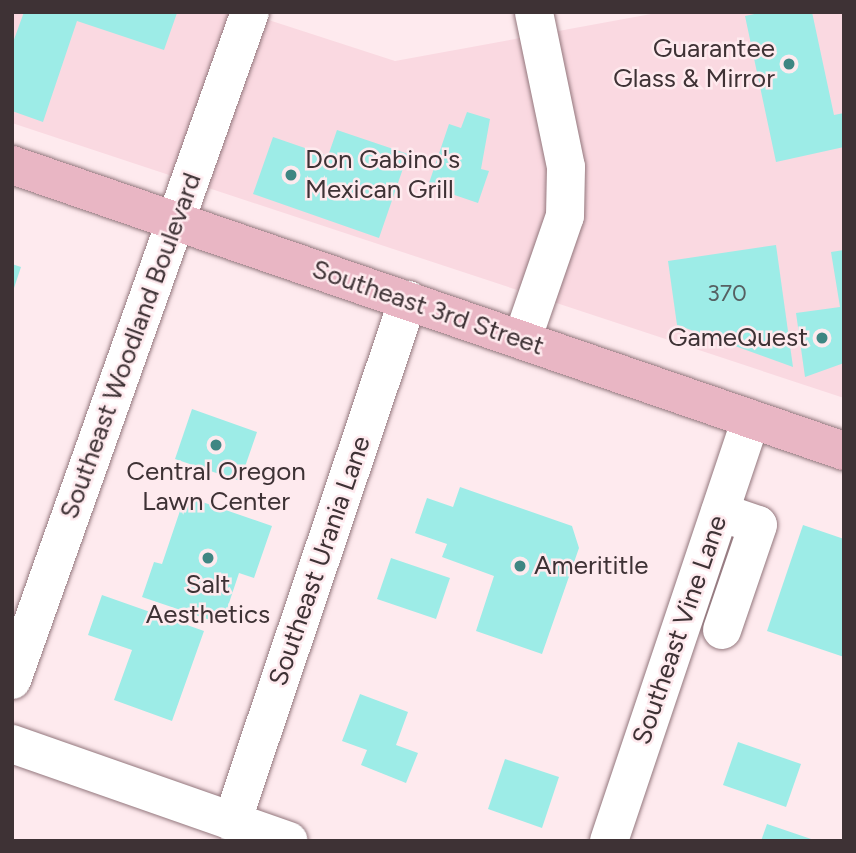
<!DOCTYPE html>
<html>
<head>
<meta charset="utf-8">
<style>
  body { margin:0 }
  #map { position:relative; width:856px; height:853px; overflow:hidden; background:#feeaee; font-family:Figtree,sans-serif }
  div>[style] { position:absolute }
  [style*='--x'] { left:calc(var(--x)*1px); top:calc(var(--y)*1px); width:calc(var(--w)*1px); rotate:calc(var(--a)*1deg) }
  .built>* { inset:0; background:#fad9e1 }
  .building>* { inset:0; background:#9dece7 }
  .roads { filter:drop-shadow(0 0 2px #93777d) drop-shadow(0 0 2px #93777d) }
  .minor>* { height:38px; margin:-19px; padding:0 19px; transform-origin:19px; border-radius:19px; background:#fff }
  .major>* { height:38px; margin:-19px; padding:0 19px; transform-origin:19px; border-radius:19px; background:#e9b6c4 }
  .dots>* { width:19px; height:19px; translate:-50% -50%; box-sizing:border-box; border:4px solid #feeaee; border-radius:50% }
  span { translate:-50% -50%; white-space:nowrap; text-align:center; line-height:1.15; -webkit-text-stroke:5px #feeaee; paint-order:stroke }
  .number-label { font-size:23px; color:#566062 }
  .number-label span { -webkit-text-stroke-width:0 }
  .poi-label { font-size:26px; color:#3e3235 }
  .right { translate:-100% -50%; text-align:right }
  .left { translate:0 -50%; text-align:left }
  .street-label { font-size:26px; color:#3e3235 }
  .frame { position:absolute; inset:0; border:14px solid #3e3235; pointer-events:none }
</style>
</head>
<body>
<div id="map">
  <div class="built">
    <div style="clip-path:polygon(12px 12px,244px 12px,395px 61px,662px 12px,844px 12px,844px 398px,12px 123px)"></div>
  </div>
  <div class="building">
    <div style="clip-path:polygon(24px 12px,173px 12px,177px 13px,164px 50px,77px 21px,43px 122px,12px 111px,12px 45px)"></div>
    <div style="clip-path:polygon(764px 12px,812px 12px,834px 115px,844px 113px,844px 147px,776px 162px,745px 16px)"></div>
    <div style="clip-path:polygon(467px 112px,490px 119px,481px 169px,489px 171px,478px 203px,428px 186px,449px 124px,461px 128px)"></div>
    <div style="clip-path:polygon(337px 130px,408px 154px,379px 238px,253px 194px,273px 137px,328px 156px)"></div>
    <div style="clip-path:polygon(776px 245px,793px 367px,677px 325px,668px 261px)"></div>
    <div style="clip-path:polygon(844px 250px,844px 363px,805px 377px,796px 313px,840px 307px,831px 252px)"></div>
    <div style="clip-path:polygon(12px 264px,21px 267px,13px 291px,12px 291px)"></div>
    <div style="clip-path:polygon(192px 409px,257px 432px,240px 481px,175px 459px)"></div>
    <div style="clip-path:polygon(460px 487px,572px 526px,579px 548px,542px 654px,476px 631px,494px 576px,442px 557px,447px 544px,415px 533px,427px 498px,453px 507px)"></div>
    <div style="clip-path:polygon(185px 496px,272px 526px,254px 578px,239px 573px,222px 624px,142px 597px,154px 562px,162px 564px)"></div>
    <div style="clip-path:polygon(803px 525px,844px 539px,844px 657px,767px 631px)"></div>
    <div style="clip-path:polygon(391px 558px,450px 578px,436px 619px,377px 599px)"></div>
    <div style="clip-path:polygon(102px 595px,204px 631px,172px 721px,114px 700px,132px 650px,88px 635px)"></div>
    <div style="clip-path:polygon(360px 694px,408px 712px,396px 745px,418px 753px,406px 783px,361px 765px,367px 750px,342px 741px)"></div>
    <div style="clip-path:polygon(738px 742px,801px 764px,786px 807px,723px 785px)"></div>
    <div style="clip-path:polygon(505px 759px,559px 777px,542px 828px,488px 809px)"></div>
    <div style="clip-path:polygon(767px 824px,814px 840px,814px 841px,761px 841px)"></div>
  </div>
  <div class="roads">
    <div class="minor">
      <div style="--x:522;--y:340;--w:131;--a:-70.9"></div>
      <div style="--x:565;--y:216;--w:49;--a:-88.8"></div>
      <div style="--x:566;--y:167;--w:158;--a:-101.7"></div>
      <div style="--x:720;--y:512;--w:40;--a:18.9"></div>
      <div style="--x:758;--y:525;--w:111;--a:108.9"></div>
      <div style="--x:12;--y:680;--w:709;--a:-70.39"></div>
      <div style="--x:12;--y:744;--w:293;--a:19.3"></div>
      <div style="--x:232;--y:822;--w:551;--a:-71.37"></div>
      <div style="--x:609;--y:841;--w:445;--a:-71.4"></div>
    </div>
    <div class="major">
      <div style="--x:12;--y:165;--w:880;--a:18.97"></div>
    </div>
  </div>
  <div class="dots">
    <div style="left:789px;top:64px;background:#3e8682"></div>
    <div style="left:291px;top:175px;background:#3e8682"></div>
    <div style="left:822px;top:338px;background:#3e8682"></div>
    <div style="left:216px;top:445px;background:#3e8682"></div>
    <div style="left:208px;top:558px;background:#3e8682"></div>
    <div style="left:520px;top:566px;background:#3e8682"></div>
  </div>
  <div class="number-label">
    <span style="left:727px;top:293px">370</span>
  </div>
  <div class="poi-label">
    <span class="right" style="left:775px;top:64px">Guarantee<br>Glass &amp; Mirror</span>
    <span class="left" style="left:305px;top:175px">Don Gabino's<br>Mexican Grill</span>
    <span class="right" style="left:808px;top:338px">GameQuest</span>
    <span style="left:216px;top:487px">Central Oregon<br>Lawn Center</span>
    <span class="left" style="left:534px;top:566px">Amerititle</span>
    <span style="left:208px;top:600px">Salt<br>Aesthetics</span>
  </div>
  <div class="street-label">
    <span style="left:428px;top:308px;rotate:19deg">Southeast 3rd Street</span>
    <span style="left:131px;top:346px;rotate:-70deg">Southeast Woodland Boulevard</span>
    <span style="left:320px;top:561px;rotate:-71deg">Southeast Urania Lane</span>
    <span style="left:680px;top:630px;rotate:-71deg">Southeast Vine Lane</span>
  </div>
  <div class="frame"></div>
</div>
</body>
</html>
